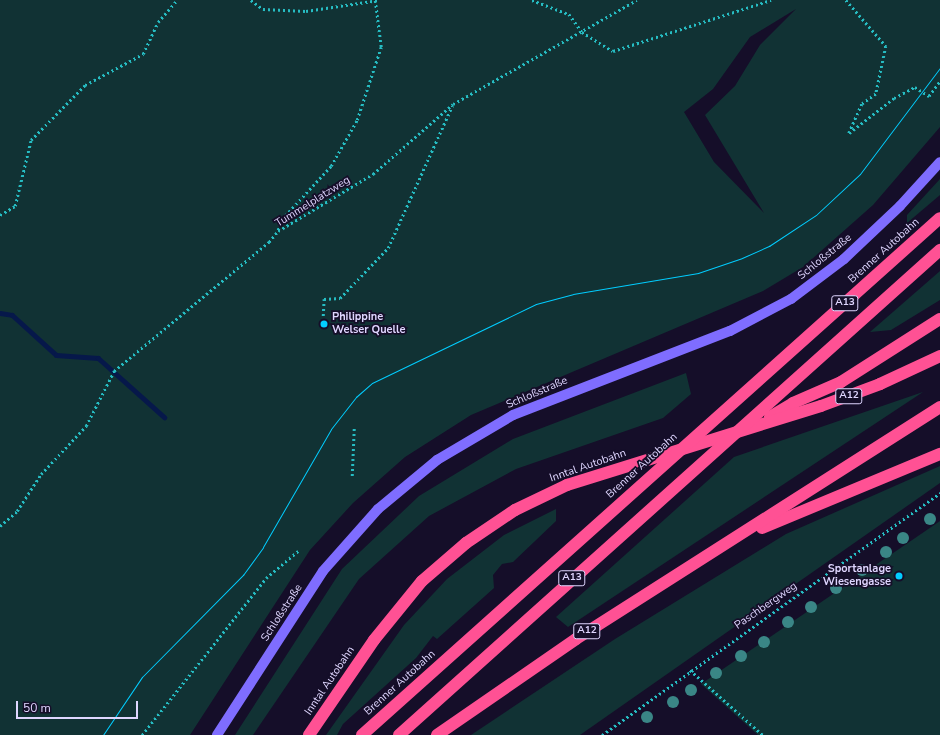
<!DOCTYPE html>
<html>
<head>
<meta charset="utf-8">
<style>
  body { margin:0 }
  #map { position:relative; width:940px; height:735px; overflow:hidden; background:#150e29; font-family:"Nunito Sans",sans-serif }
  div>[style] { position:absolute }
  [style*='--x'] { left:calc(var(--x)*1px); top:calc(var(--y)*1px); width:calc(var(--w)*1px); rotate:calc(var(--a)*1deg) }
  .green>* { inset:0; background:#113234 }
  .stream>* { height:5px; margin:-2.5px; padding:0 2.5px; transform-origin:2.5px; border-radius:2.5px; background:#06184a }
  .path>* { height:2.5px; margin-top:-1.25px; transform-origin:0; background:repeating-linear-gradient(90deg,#26bdc3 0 2px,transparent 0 5px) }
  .secondary>* { height:10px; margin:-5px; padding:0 5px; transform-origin:5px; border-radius:5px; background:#7f6dff }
  .highway>* { height:12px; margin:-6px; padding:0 6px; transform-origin:6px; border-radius:6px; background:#ff5194 }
  .tram>* { height:1px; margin:-0.5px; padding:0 0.5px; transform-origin:0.5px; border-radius:0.5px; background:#02cdff }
  .trees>* { width:12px; height:12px; margin:-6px; border-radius:50%; background:#3a8686 }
  .dots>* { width:11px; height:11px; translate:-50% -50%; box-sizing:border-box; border:2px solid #150e29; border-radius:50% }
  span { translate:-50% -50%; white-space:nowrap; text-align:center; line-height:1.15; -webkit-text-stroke:3.5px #150e29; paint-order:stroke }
  .shield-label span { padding:1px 3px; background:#150e29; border:1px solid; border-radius:3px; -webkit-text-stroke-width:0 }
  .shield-label { font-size:10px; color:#dfd6ff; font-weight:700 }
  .street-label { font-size:11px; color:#dfd6ff }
  .poi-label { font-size:11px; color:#dfd6ff; font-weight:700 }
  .left { translate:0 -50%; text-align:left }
  .right { translate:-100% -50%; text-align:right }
  .scale { position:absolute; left:16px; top:701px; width:122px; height:18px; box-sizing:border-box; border:2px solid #dfd6ff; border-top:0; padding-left:5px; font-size:12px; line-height:14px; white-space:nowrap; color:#dfd6ff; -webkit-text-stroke:3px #150e29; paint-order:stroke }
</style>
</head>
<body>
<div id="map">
  <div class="green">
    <div style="clip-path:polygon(evenodd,0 0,940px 0,940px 127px,873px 205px,803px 267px,763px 291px,471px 415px,405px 457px,353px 503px,310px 550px,190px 735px,0 735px,0 0,796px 9px,760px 45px,735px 86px,705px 115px,764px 213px,714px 162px,684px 112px,713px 89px,750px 37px,796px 9px)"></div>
    <div style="clip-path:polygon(940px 179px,940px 195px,907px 223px,907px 215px)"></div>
    <div style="clip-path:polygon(940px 271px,940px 300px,891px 330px,870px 332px)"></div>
    <div style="clip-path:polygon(686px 373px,691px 394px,663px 418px,516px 469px,429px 516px,359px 579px,253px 735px,235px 735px,342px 569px,419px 496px,513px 439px)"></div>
    <div style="clip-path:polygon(923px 392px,568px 627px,556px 617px,734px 457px)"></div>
    <div style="clip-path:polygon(940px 466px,940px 483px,580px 735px,471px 735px,615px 639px,786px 534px)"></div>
    <div style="clip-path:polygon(556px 509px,556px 521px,513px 562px,502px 564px,493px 575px,494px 588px,437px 639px,433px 636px,416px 658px,343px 724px,337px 735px,326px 735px,404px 625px,447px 579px,504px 535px)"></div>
    <div style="clip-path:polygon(940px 521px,940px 735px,758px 735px,701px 684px)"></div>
  </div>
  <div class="stream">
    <div style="--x:0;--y:313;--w:12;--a:9"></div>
    <div style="--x:12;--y:315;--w:59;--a:42.3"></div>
    <div style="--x:56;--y:355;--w:42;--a:4.1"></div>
    <div style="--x:98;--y:358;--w:89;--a:41.8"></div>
  </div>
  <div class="path">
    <div style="--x:251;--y:0;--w:15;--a:37"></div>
    <div style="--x:263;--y:9;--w:43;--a:2.7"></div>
    <div style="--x:306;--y:11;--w:74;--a:-8.6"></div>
    <div style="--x:532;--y:0;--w:40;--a:21"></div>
    <div style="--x:569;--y:14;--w:22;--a:54"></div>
    <div style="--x:582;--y:32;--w:36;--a:32"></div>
    <div style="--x:613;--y:51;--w:166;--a:-17.9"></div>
    <div style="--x:846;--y:0;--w:61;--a:49"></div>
    <div style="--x:886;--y:46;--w:49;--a:101.8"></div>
    <div style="--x:876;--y:94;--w:17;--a:144"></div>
    <div style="--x:862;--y:104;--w:32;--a:114"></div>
    <div style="--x:849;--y:133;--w:57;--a:-37.9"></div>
    <div style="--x:894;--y:98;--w:24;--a:-28"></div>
    <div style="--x:915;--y:87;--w:17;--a:33"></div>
    <div style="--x:929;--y:96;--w:19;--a:-54"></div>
    <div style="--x:0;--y:215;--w:17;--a:-31"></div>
    <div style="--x:15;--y:206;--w:68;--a:-76.4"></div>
    <div style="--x:31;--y:140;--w:77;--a:-45.5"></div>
    <div style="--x:85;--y:85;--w:66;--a:-28.1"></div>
    <div style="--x:143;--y:54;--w:35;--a:-65"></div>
    <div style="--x:158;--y:22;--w:29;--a:-49"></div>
    <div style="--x:278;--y:230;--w:12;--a:-70"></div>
    <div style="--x:282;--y:219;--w:72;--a:-47.2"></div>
    <div style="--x:331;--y:166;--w:53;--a:-60.5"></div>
    <div style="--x:357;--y:120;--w:77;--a:-71.8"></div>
    <div style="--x:381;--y:47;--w:47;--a:-97.3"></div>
    <div style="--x:323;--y:316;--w:17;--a:-87"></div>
    <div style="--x:324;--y:299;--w:16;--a:-4"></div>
    <div style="--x:340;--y:298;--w:69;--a:-46.2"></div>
    <div style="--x:388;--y:248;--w:156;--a:-65.7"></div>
    <div style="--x:352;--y:476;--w:48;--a:-87.6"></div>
    <div style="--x:0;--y:526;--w:23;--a:-41"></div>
    <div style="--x:17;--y:511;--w:44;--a:-57"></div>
    <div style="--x:41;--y:474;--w:66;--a:-46.8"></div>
    <div style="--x:86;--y:426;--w:62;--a:-63"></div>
    <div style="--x:114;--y:371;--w:202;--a:-39.8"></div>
    <div style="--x:269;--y:242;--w:14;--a:-51"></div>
    <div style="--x:278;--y:231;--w:111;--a:-31"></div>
    <div style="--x:373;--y:174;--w:106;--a:-41.2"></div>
    <div style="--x:453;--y:104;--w:211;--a:-29.5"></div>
    <div style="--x:690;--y:670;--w:98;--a:41.7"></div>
    <div style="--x:142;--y:735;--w:200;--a:-51.7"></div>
    <div style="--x:266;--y:578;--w:42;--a:-40.2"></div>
    <div style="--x:602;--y:735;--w:416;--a:-35.6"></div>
  </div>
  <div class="secondary">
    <div style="--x:217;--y:735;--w:195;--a:-57.1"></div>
    <div style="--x:323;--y:571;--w:83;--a:-48.4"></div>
    <div style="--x:378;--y:509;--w:77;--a:-39.7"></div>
    <div style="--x:437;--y:460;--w:88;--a:-30.6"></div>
    <div style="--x:513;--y:415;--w:233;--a:-21.2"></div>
    <div style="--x:730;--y:331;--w:69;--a:-27.7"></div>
    <div style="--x:791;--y:299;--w:66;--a:-37"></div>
    <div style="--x:844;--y:259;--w:77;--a:-43.4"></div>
    <div style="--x:900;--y:206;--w:59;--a:-47.7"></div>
  </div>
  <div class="highway">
    <div style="--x:770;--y:417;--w:27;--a:-31"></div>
    <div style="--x:793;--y:403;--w:52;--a:-23.6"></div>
    <div style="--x:841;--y:382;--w:117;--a:-32.5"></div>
    <div style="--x:762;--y:528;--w:193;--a:-22.6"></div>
    <div style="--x:309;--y:735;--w:115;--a:-55.6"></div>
    <div style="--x:374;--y:640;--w:76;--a:-50.9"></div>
    <div style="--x:422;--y:581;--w:58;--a:-40.8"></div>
    <div style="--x:466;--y:543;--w:59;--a:-34"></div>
    <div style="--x:515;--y:510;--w:58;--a:-25.7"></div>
    <div style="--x:567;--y:485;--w:266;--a:-17.3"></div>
    <div style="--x:821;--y:406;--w:63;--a:-20.4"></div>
    <div style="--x:880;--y:384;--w:66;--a:-25"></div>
    <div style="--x:362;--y:735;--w:775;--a:-41.81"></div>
    <div style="--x:399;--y:735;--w:727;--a:-41.88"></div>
    <div style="--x:437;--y:735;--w:169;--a:-34.6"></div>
    <div style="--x:576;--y:639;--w:432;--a:-32.5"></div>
  </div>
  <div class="tram">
    <div style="--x:103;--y:735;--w:70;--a:-56.1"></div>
    <div style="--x:142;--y:677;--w:144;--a:-45.3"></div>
    <div style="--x:243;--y:575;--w:34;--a:-54"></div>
    <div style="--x:263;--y:547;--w:136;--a:-60"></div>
    <div style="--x:331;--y:429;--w:41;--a:-52"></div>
    <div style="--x:356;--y:397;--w:21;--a:-41"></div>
    <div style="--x:372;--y:383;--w:182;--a:-25.7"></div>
    <div style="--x:536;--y:304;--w:38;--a:-15"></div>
    <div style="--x:573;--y:294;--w:127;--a:-9.5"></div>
    <div style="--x:698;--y:273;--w:46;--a:-18.8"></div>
    <div style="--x:742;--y:258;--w:30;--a:-24"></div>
    <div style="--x:769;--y:246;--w:56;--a:-33.4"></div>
    <div style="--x:816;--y:215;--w:60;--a:-43"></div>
    <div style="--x:860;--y:174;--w:133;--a:-53"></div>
  </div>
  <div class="trees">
    <div style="left:930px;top:519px"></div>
    <div style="left:903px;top:538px"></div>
    <div style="left:886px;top:552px"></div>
    <div style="left:862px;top:570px"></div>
    <div style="left:836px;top:588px"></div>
    <div style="left:811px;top:607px"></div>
    <div style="left:788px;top:622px"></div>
    <div style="left:764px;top:642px"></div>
    <div style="left:741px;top:656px"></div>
    <div style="left:716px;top:673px"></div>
    <div style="left:691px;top:690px"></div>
    <div style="left:673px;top:702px"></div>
    <div style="left:647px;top:717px"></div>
  </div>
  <div class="dots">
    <div style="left:324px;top:324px;background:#02cdff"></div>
    <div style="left:899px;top:576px;background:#02cdff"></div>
  </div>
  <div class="shield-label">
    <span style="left:845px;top:303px">A13</span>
    <span style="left:849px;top:396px">A12</span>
    <span style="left:572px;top:578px">A13</span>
    <span style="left:587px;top:631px">A12</span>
  </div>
  <div class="street-label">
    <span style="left:313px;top:202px;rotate:-32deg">Tummelplatzweg</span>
    <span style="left:884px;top:251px;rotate:-42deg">Brenner Autobahn</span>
    <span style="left:825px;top:257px;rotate:-39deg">Schloßstraße</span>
    <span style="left:537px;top:393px;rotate:-23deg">Schloßstraße</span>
    <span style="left:588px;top:466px;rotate:-19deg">Inntal Autobahn</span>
    <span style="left:642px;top:466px;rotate:-42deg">Brenner Autobahn</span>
    <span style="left:766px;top:606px;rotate:-35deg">Paschbergweg</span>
    <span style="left:282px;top:613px;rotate:-57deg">Schloßstraße</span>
    <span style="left:330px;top:681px;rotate:-56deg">Inntal Autobahn</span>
    <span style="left:400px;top:683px;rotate:-42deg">Brenner Autobahn</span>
  </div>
  <div class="poi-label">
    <span class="left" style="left:332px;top:324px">Philippine<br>Welser Quelle</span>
    <span class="right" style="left:891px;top:576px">Sportanlage<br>Wiesengasse</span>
  </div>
  <div class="scale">50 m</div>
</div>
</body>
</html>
